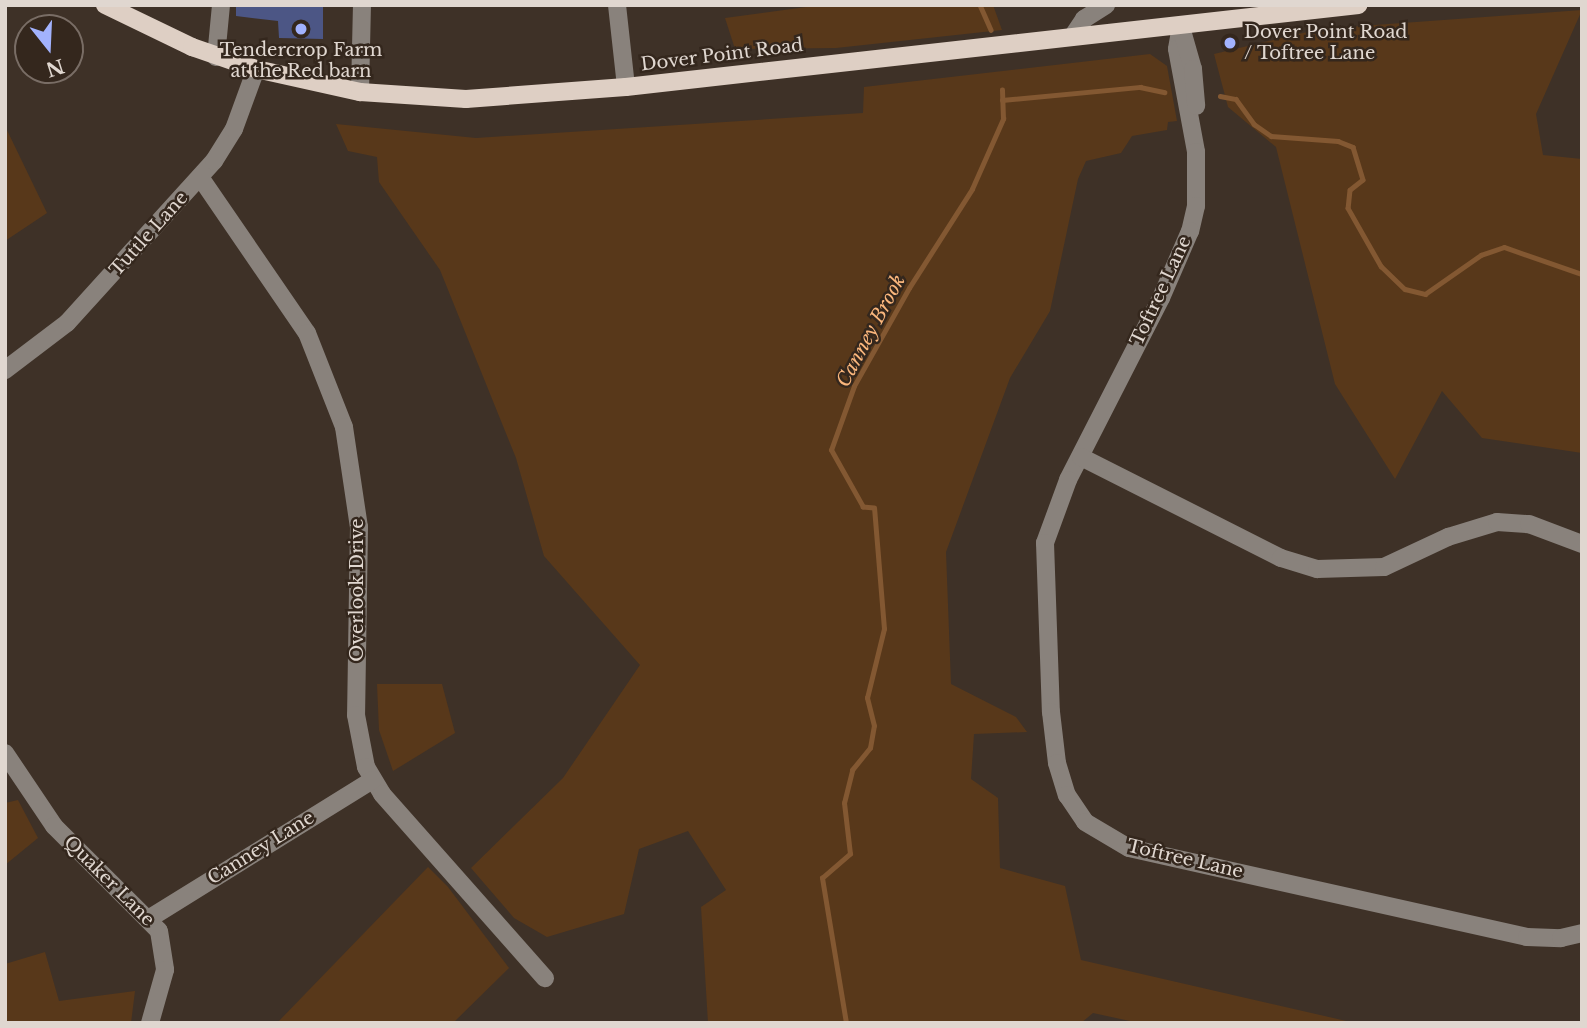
<!DOCTYPE html>
<html>
<head>
<meta charset="utf-8">
<style>
  body { margin:0 }
  #map { position:relative; width:1587px; height:1028px; overflow:hidden; background:#3e3127; font-family:"Libre Baskerville",serif }
  div>[style] { position:absolute }
  [style*='--x'] { left:calc(var(--x)*1px); top:calc(var(--y)*1px); width:calc(var(--w)*1px); rotate:calc(var(--a)*1deg) }
  .green>* { inset:0; background:#58381a }
  .stream>* { height:4.5px; margin:-2.25px; padding:0 2.25px; transform-origin:2.25px; border-radius:2.25px; background:#835832 }
  .building>* { inset:0; background:#4c5685 }
  .minor>* { height:18px; margin:-9px; padding:0 9px; transform-origin:9px; border-radius:9px; background:#89827c }
  .major>* { height:18px; margin:-9px; padding:0 9px; transform-origin:9px; border-radius:9px; background:#decfc4 }
  .dots>* { width:19px; height:19px; translate:-50% -50%; box-sizing:border-box; border:4px solid #34271d; border-radius:50% }
  span { translate:-50% -50%; white-space:nowrap; text-align:center; line-height:1.15; -webkit-text-stroke:5px #34271d; paint-order:stroke }
  .poi-label { font-size:18px; color:#e0d7d0 }
  .left { translate:0 -50%; text-align:left }
  .street-label { font-size:18px; color:#e0d7d0 }
  .water-label { font-size:19px; color:#fab67c; font-style:italic }
  .frame { position:absolute; inset:0; border:7px solid #e0d7d0; pointer-events:none }
  .north { position:absolute; left:14px; top:14px; width:70px; height:70px; box-sizing:border-box; background:#34271d; border:2px solid #796d65; border-radius:50%; rotate:162deg; font-size:19px; font-weight:700; line-height:28px; text-align:center; color:#e0d7d0 }
  .north::after { content:''; display:block; margin:auto; width:24px; height:32px; background:#a2b2fd; clip-path:polygon(50% 0,100% 100%,50% 72%,0 100%) }
</style>
</head>
<body>
<div id="map">
  <div class="green">
    <div style="clip-path:polygon(821px 5px,993px 5px,1002px 30px,836px 48px,735px 49px,725px 18px)"></div>
    <div style="clip-path:polygon(1582px 10px,1536px 114px,1543px 155px,1582px 159px,1582px 453px,1482px 438px,1442px 391px,1395px 479px,1335px 384px,1276px 147px,1228px 107px,1214px 54px,1320px 29px)"></div>
    <div style="clip-path:polygon(1150px 54px,1167px 66px,1177px 121px,1168px 122px,1167px 130px,1132px 136px,1121px 153px,1086px 161px,1078px 179px,1050px 311px,1010px 378px,946px 552px,951px 684px,1016px 717px,1027px 732px,974px 734px,971px 779px,998px 798px,1000px 868px,1065px 886px,1081px 960px,1355px 1023px,1139px 1023px,1093px 1013px,1081px 1023px,708px 1023px,701px 907px,726px 890px,688px 831px,639px 849px,624px 914px,547px 937px,514px 918px,471px 868px,563px 778px,640px 665px,544px 556px,516px 458px,440px 270px,379px 182px,377px 157px,348px 151px,336px 124px,476px 138px,863px 113px,864px 87px)"></div>
    <div style="clip-path:polygon(5px 126px,47px 213px,5px 241px)"></div>
    <div style="clip-path:polygon(377px 684px,442px 684px,455px 733px,393px 771px,379px 730px)"></div>
    <div style="clip-path:polygon(18px 800px,38px 838px,5px 865px,5px 803px)"></div>
    <div style="clip-path:polygon(428px 867px,448px 887px,509px 968px,453px 1023px,277px 1023px)"></div>
    <div style="clip-path:polygon(45px 952px,59px 1001px,135px 991px,131px 1023px,5px 1023px,5px 964px)"></div>
  </div>
  <div class="stream">
    <div style="--x:980;--y:5;--w:27;--a:66"></div>
    <div style="--x:1220;--y:96;--w:16;--a:11"></div>
    <div style="--x:1236;--y:99;--w:31;--a:54"></div>
    <div style="--x:1254;--y:124;--w:21;--a:35"></div>
    <div style="--x:1271;--y:136;--w:67;--a:4.3"></div>
    <div style="--x:1338;--y:141;--w:16;--a:22"></div>
    <div style="--x:1353;--y:147;--w:34;--a:73"></div>
    <div style="--x:1363;--y:180;--w:16;--a:142"></div>
    <div style="--x:1350;--y:190;--w:18;--a:96"></div>
    <div style="--x:1348;--y:208;--w:67;--a:60.4"></div>
    <div style="--x:1381;--y:266;--w:33;--a:44"></div>
    <div style="--x:1405;--y:289;--w:21;--a:14"></div>
    <div style="--x:1425;--y:294;--w:68;--a:-34.9"></div>
    <div style="--x:1481;--y:255;--w:24;--a:-19"></div>
    <div style="--x:1504;--y:247;--w:83;--a:19.1"></div>
    <div style="--x:1002;--y:100;--w:139;--a:-5.4"></div>
    <div style="--x:1140;--y:87;--w:25;--a:12"></div>
    <div style="--x:846;--y:1023;--w:147;--a:-99.4"></div>
    <div style="--x:822;--y:878;--w:37;--a:-41"></div>
    <div style="--x:850;--y:854;--w:51;--a:-96.7"></div>
    <div style="--x:844;--y:803;--w:34;--a:-76"></div>
    <div style="--x:852;--y:770;--w:28;--a:-51"></div>
    <div style="--x:870;--y:748;--w:22;--a:-80"></div>
    <div style="--x:874;--y:726;--w:29;--a:-104"></div>
    <div style="--x:867;--y:698;--w:71;--a:-76.2"></div>
    <div style="--x:884;--y:629;--w:121;--a:-94.7"></div>
    <div style="--x:874;--y:508;--w:11;--a:-175"></div>
    <div style="--x:863;--y:507;--w:65;--a:-119.3"></div>
    <div style="--x:831;--y:450;--w:68;--a:-70.2"></div>
    <div style="--x:854;--y:386;--w:112;--a:-60.7"></div>
    <div style="--x:909;--y:288;--w:117;--a:-57.5"></div>
    <div style="--x:972;--y:189;--w:77;--a:-66.1"></div>
    <div style="--x:1003;--y:119;--w:29;--a:-92"></div>
  </div>
  <div class="building">
    <div style="clip-path:polygon(236px 5px,323px 5px,323px 39px,279px 38px,278px 21px,236px 16px)"></div>
  </div>
  <div class="minor">
    <div style="--x:617;--y:5;--w:82;--a:83.7"></div>
    <div style="--x:1181;--y:26;--w:23;--a:100"></div>
    <div style="--x:1177;--y:49;--w:105;--a:79.5"></div>
    <div style="--x:1196;--y:152;--w:54;--a:90"></div>
    <div style="--x:1196;--y:206;--w:26;--a:103"></div>
    <div style="--x:1190;--y:231;--w:73;--a:113.4"></div>
    <div style="--x:1161;--y:298;--w:204;--a:117.1"></div>
    <div style="--x:1068;--y:480;--w:67;--a:110.1"></div>
    <div style="--x:1045;--y:543;--w:169;--a:88"></div>
    <div style="--x:1051;--y:712;--w:51;--a:83.3"></div>
    <div style="--x:1057;--y:763;--w:34;--a:73"></div>
    <div style="--x:1067;--y:795;--w:32;--a:56"></div>
    <div style="--x:1085;--y:822;--w:51;--a:30.6"></div>
    <div style="--x:1129;--y:848;--w:408;--a:12.6"></div>
    <div style="--x:1527;--y:937;--w:34;--a:2"></div>
    <div style="--x:1561;--y:938;--w:22;--a:-13"></div>
    <div style="--x:1181;--y:27;--w:44;--a:74.1"></div>
    <div style="--x:1193;--y:69;--w:37;--a:85"></div>
    <div style="--x:1072;--y:37;--w:22;--a:-56"></div>
    <div style="--x:1084;--y:19;--w:26;--a:-32"></div>
    <div style="--x:216;--y:57;--w:52;--a:-84.5"></div>
    <div style="--x:360;--y:92;--w:87;--a:-88.7"></div>
    <div style="--x:200;--y:177;--w:189;--a:55.6"></div>
    <div style="--x:307;--y:333;--w:101;--a:68.5"></div>
    <div style="--x:344;--y:427;--w:101;--a:81.5"></div>
    <div style="--x:359;--y:527;--w:188;--a:90.9"></div>
    <div style="--x:356;--y:715;--w:53;--a:79.1"></div>
    <div style="--x:366;--y:767;--w:31;--a:59"></div>
    <div style="--x:382;--y:794;--w:246;--a:48.5"></div>
    <div style="--x:5;--y:370;--w:78;--a:-37.2"></div>
    <div style="--x:67;--y:323;--w:219;--a:-47.8"></div>
    <div style="--x:214;--y:161;--w:38;--a:-58"></div>
    <div style="--x:234;--y:129;--w:64;--a:-69.9"></div>
    <div style="--x:1081;--y:457;--w:224;--a:26.8"></div>
    <div style="--x:1281;--y:558;--w:38;--a:17"></div>
    <div style="--x:1317;--y:569;--w:67;--a:-1.7"></div>
    <div style="--x:1384;--y:567;--w:71;--a:-25.1"></div>
    <div style="--x:1448;--y:537;--w:51;--a:-17"></div>
    <div style="--x:1497;--y:522;--w:32;--a:4"></div>
    <div style="--x:1529;--y:524;--w:57;--a:20.7"></div>
    <div style="--x:5;--y:753;--w:88;--a:56.1"></div>
    <div style="--x:54;--y:826;--w:148;--a:45"></div>
    <div style="--x:159;--y:931;--w:39;--a:81"></div>
    <div style="--x:165;--y:970;--w:55;--a:105.8"></div>
    <div style="--x:150;--y:918;--w:262;--a:-31.8"></div>
  </div>
  <div class="major">
    <div style="--x:105;--y:5;--w:97;--a:25.8"></div>
    <div style="--x:192;--y:47;--w:68;--a:19"></div>
    <div style="--x:256;--y:69;--w:107;--a:12.5"></div>
    <div style="--x:360;--y:92;--w:106;--a:3.8"></div>
    <div style="--x:466;--y:99;--w:160;--a:-4.3"></div>
    <div style="--x:626;--y:87;--w:737;--a:-6.39"></div>
  </div>
  <div class="dots">
    <div style="left:301px;top:29px;background:#a2b2fd"></div>
    <div style="left:1230px;top:43px;background:#a2b2fd"></div>
  </div>
  <div class="poi-label">
    <span class="left" style="left:1244px;top:43px">Dover Point Road<br>/ Toftree Lane</span>
    <span style="left:301px;top:61px">Tendercrop Farm<br>at the Red barn</span>
  </div>
  <div class="street-label">
    <span style="left:722px;top:55px;rotate:-7deg">Dover Point Road</span>
    <span style="left:149px;top:234px;rotate:-48deg">Tuttle Lane</span>
    <span style="left:1161px;top:291px;rotate:-65deg">Toftree Lane</span>
    <span style="left:357px;top:590px;rotate:-90deg">Overlook Drive</span>
    <span style="left:261px;top:848px;rotate:-32deg">Canney Lane</span>
    <span style="left:1185px;top:859px;rotate:13deg">Toftree Lane</span>
    <span style="left:109px;top:881px;rotate:45deg">Quaker Lane</span>
  </div>
  <div class="water-label">
    <span style="left:871px;top:331px;rotate:-62deg">Canney Brook</span>
  </div>
  <div class="frame"></div>
  <div class="north">N</div>
</div>
</body>
</html>
